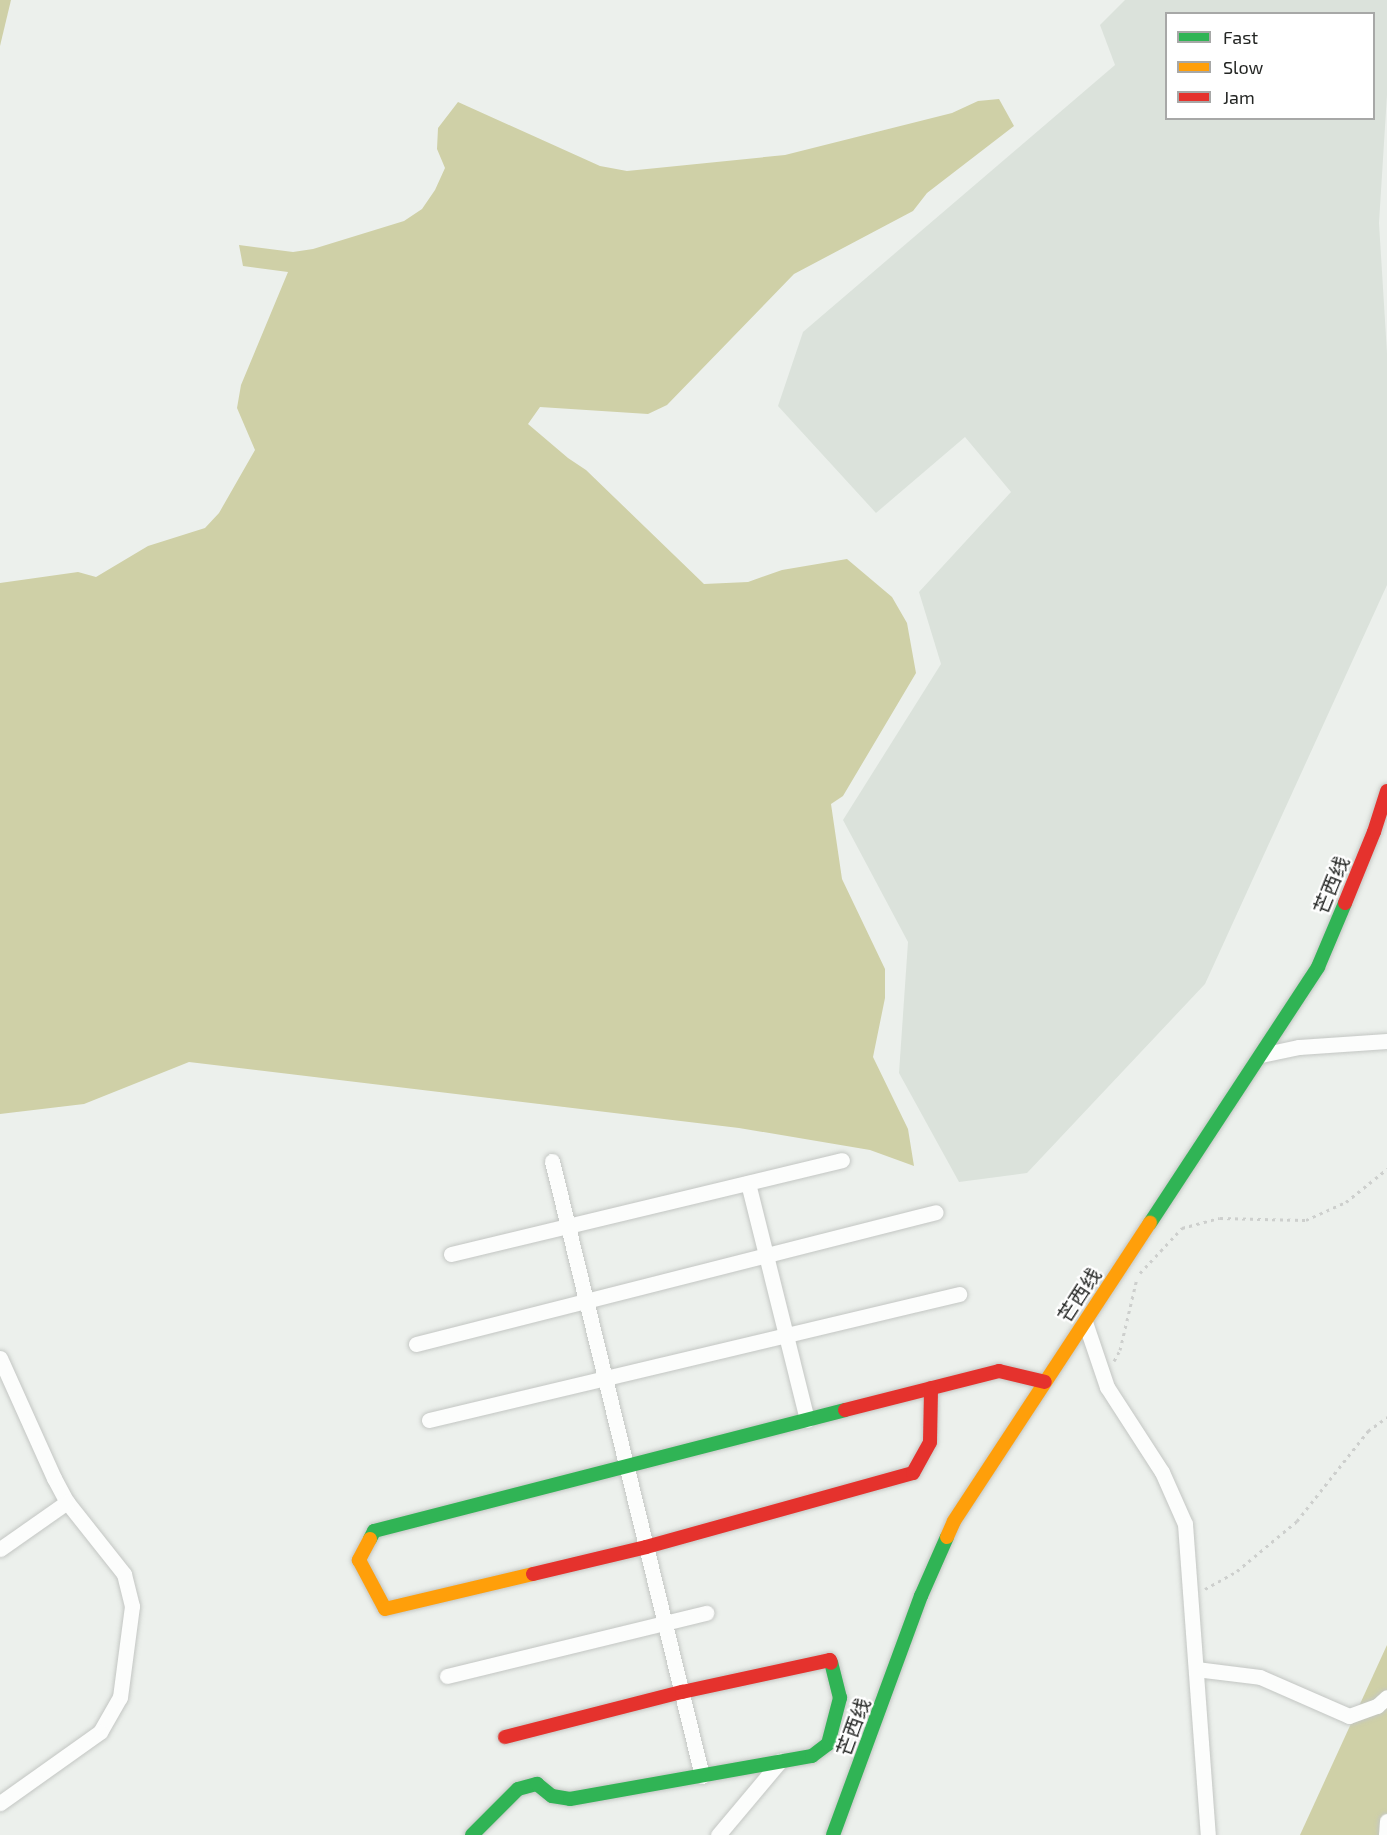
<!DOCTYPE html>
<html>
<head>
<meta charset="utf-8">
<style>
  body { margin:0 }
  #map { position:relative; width:1387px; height:1835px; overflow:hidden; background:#ecf0ec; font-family:"Exo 2","Noto Sans SC",sans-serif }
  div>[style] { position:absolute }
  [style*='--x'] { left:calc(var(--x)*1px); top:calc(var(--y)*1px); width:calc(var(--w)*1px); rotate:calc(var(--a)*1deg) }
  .built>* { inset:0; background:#dbe2db }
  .forest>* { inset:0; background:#cfd0a7 }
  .path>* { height:3px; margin-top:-1.5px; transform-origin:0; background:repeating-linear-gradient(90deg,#cdcfcd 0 3px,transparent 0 7.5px) }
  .roads { filter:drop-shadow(0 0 2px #c3c6c3) drop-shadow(0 0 2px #c3c6c3) }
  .street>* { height:15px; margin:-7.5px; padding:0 7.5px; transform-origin:7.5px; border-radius:7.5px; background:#fcfdfc }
  .fast>* { height:14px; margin:-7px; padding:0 7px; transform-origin:7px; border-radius:7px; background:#30b455 }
  .slow>* { height:14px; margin:-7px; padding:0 7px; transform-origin:7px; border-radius:7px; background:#ff9f0a }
  .jam>* { height:14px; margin:-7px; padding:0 7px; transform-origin:7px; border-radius:7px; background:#e5322d }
  span { translate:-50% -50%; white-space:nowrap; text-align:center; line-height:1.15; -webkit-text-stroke:4.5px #fff; paint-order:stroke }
  .street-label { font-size:20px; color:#242624 }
  .legend { position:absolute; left:1165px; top:12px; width:210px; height:108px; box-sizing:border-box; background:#fff; border:2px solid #a7a8a7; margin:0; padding:8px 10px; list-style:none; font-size:18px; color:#242624 }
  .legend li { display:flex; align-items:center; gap:12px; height:30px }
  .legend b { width:30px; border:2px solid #a7a8a7 }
</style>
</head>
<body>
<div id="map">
  <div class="built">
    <div style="clip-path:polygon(evenodd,1125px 0,1387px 0,1387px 95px,1379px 223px,1387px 353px,1387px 585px,1205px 984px,1027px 1173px,959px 1182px,899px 1073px,908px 942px,843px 820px,941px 664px,919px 592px,1011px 492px,965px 437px,876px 513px,778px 406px,803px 332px,1115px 65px,1100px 25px,1125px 0,1166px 14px,1374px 14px,1374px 118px,1166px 118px,1166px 14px)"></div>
  </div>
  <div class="forest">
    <div style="clip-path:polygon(0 0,11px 0,0 46px)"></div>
    <div style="clip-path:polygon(999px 99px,1014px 126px,927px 193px,913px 211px,794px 274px,667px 405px,648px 414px,540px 407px,528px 424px,568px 458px,586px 470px,704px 584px,748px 582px,782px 570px,847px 559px,892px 597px,907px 623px,916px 673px,843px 796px,831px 804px,842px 879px,885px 969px,885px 998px,873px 1057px,908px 1129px,914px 1166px,870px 1150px,739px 1128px,189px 1062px,84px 1104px,0 1114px,0 583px,78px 572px,96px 577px,148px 546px,205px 528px,219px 513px,255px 450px,237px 408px,241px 385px,288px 272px,243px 266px,239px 245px,293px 252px,313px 249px,404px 221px,422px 209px,435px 190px,445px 168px,437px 149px,438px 128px,458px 102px,600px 166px,627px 171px,785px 155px,952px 113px,978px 101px)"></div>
    <div style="clip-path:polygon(1387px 1645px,1387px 1835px,1300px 1835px)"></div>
  </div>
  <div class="path">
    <div style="--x:1140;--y:1273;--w:62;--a:-47"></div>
    <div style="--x:1182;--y:1228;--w:39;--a:-15"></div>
    <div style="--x:1220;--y:1218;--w:86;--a:1.3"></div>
    <div style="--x:1306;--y:1220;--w:44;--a:-24.2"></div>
    <div style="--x:1346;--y:1202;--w:53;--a:-38.8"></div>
    <div style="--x:1114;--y:1361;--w:13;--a:-61"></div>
    <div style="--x:1120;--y:1350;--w:74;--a:-76.7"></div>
    <div style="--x:1205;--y:1589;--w:37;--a:-29"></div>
    <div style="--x:1237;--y:1571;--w:78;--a:-39.8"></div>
    <div style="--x:1297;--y:1521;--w:115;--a:-51.7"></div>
    <div style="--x:1368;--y:1431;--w:24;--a:-36"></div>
  </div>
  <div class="roads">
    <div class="street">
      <div style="--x:1261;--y:1055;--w:39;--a:-12"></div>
      <div style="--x:1299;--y:1047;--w:88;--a:-3.9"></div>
      <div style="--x:552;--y:1161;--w:633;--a:76.29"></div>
      <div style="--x:748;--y:1183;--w:244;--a:76"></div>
      <div style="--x:451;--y:1254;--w:402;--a:-13.5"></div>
      <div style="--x:1085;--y:1322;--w:69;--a:71.3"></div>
      <div style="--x:1107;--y:1387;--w:101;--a:57.1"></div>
      <div style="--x:1162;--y:1472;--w:57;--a:66.1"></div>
      <div style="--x:1185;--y:1524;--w:312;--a:85.8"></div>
      <div style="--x:416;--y:1344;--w:536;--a:-14.24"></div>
      <div style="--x:0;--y:1358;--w:132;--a:65.8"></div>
      <div style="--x:54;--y:1478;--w:27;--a:62"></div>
      <div style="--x:67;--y:1502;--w:92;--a:51.6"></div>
      <div style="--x:124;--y:1574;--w:33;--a:76"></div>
      <div style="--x:132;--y:1606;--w:92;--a:97.5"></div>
      <div style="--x:120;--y:1697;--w:40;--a:119.7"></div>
      <div style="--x:100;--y:1732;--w:123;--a:144.6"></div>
      <div style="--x:429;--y:1420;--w:545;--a:-13.37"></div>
      <div style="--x:0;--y:1549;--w:82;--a:-35"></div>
      <div style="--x:1196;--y:1669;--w:64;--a:7.1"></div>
      <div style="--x:1260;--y:1677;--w:97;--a:23.7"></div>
      <div style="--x:1349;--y:1716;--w:30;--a:-20"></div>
      <div style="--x:1377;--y:1706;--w:13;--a:-42"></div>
      <div style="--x:447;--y:1676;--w:267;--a:-13.7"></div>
      <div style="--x:718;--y:1835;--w:97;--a:-50"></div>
      <div style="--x:1386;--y:1835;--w:14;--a:-86"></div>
    </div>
    <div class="fast">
      <div style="--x:1150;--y:1223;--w:306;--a:-56.7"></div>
      <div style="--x:1318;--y:967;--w:69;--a:-67.1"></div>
      <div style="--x:370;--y:1539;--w:9;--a:-63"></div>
      <div style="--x:374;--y:1531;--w:486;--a:-14.4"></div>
      <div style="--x:472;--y:1835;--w:65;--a:-45"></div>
      <div style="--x:518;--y:1789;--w:20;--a:-15"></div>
      <div style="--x:537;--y:1784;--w:19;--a:39"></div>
      <div style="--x:552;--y:1796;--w:18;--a:9"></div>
      <div style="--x:570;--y:1799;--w:246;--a:-10.1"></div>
      <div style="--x:812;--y:1756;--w:20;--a:-37"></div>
      <div style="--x:828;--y:1744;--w:48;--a:-75.4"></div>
      <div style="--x:840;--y:1698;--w:36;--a:-104"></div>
      <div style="--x:833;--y:1835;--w:255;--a:-69.8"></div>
      <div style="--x:921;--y:1596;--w:64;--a:-66.2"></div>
    </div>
    <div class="slow">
      <div style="--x:947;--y:1537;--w:17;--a:-66"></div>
      <div style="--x:954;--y:1521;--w:357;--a:-56.7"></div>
      <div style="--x:370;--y:1539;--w:24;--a:118"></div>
      <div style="--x:359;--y:1560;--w:55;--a:62"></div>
      <div style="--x:385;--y:1609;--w:152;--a:-13.3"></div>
    </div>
    <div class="jam">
      <div style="--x:1345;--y:903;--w:77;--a:-67.8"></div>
      <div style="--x:1374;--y:832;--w:43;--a:-72.4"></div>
      <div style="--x:845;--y:1410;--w:159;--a:-14.2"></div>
      <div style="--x:999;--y:1371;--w:47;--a:13.4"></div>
      <div style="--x:533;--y:1574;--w:116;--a:-13.4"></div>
      <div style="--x:646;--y:1547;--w:277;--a:-15.5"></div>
      <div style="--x:913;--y:1473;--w:35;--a:-61"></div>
      <div style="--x:930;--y:1442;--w:54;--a:-88.9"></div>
      <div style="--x:505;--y:1737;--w:183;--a:-14.3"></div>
      <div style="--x:682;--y:1692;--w:151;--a:-12.2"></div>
      <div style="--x:830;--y:1660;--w:3;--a:72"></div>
    </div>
  </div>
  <div class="street-label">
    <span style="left:1331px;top:885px;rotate:-68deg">芒西线</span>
    <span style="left:1079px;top:1295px;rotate:-57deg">芒西线</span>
    <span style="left:853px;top:1727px;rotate:-70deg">芒西线</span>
  </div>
  <ul class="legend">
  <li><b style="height:8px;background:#30b455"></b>Fast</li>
  <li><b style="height:8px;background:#ff9f0a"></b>Slow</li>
  <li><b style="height:8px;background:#e5322d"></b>Jam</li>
  </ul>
</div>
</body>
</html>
